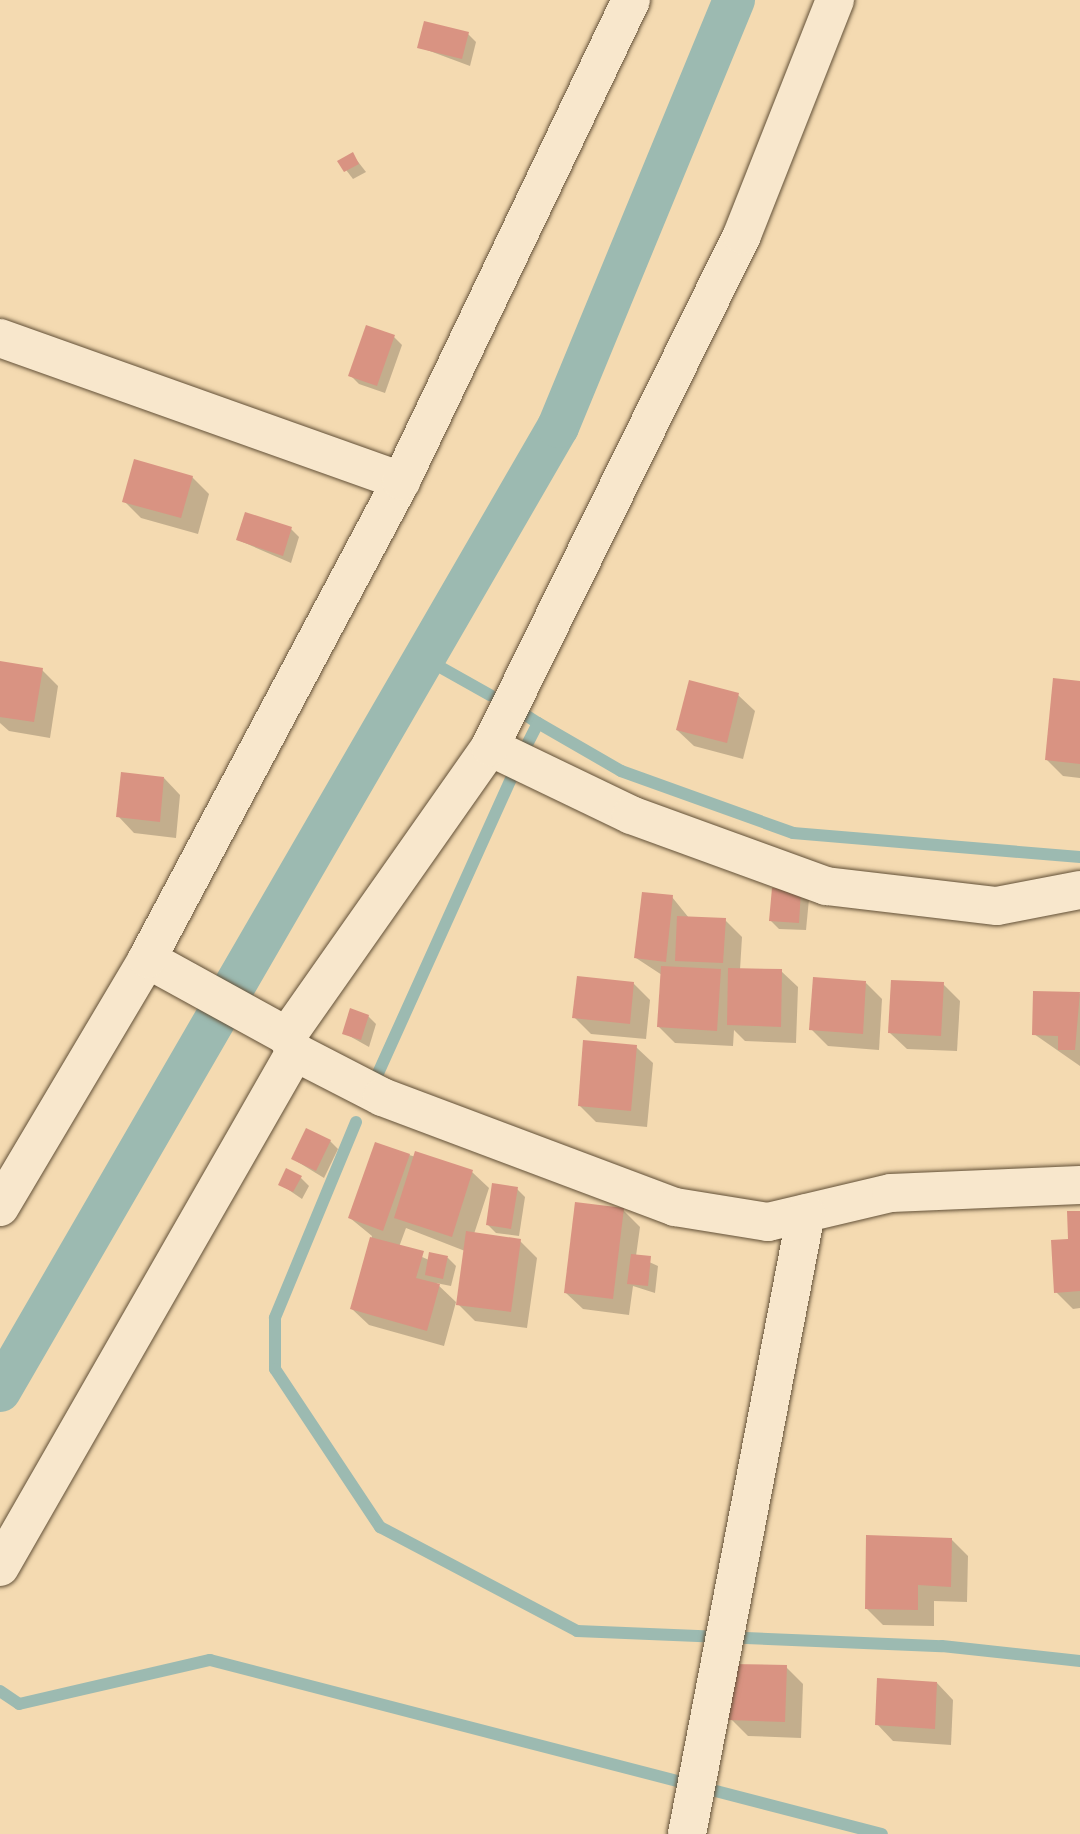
<!DOCTYPE html>
<html>
<head>
<meta charset="utf-8">
<style>
  body { margin:0 }
  #map { position:relative; width:1080px; height:1834px; overflow:hidden; background:#f4dab1; font-family:"IM FELL DW Pica",serif }
  div>[style] { position:absolute }
  [style*='--x'] { left:calc(var(--x)*1px); top:calc(var(--y)*1px); width:calc(var(--w)*1px); rotate:calc(var(--a)*1deg) }
  .shadow>* { inset:0; background:#0003 }
  .stream>* { height:12px; margin:-6px; padding:0 6px; transform-origin:6px; border-radius:6px; background:#9cbab1 }
  .canal>* { height:42px; margin:-21px; padding:0 21px; transform-origin:21px; border-radius:21px; background:#9cbab1 }
  .building>* { inset:0; background:#d99382 }
  .roads { filter:drop-shadow(0 0 2px #625037) drop-shadow(0 0 2px #625037) }
  .minor>* { height:38px; margin:-19px; padding:0 19px; transform-origin:19px; border-radius:19px; background:#f8e7cc }
  span { translate:-50% -50%; white-space:nowrap; text-align:center; line-height:1.15; -webkit-text-stroke:5px #f8e7cc; paint-order:stroke }
</style>
</head>
<body>
<div id="map">
  <div class="shadow">
    <div style="clip-path:polygon(468px 34px,476px 42px,470px 66px,419px 47px)"></div>
    <div style="clip-path:polygon(352px 154px,366px 172px,353px 179px,340px 162px)"></div>
    <div style="clip-path:polygon(394px 337px,402px 345px,385px 393px,359px 384px,351px 376px)"></div>
    <div style="clip-path:polygon(192px 477px,209px 494px,198px 534px,141px 518px,124px 501px)"></div>
    <div style="clip-path:polygon(291px 529px,299px 537px,291px 563px,238px 540px)"></div>
    <div style="clip-path:polygon(0 663px,42px 670px,58px 686px,50px 738px,9px 731px,0 723px)"></div>
    <div style="clip-path:polygon(1080px 682px,1080px 778px,1063px 776px,1047px 760px)"></div>
    <div style="clip-path:polygon(738px 695px,755px 711px,743px 759px,694px 746px,677px 730px)"></div>
    <div style="clip-path:polygon(164px 778px,180px 795px,176px 838px,134px 833px,118px 816px)"></div>
    <div style="clip-path:polygon(774px 890px,809px 899px,806px 930px,779px 929px,771px 921px)"></div>
    <div style="clip-path:polygon(672px 897px,689px 918px,725px 920px,742px 937px,740px 970px,781px 971px,798px 987px,796px 1043px,745px 1041px,734px 1030px,733px 1046px,675px 1043px,658px 1026px,662px 975px,636px 958px)"></div>
    <div style="clip-path:polygon(633px 983px,650px 1000px,646px 1039px,591px 1034px,574px 1017px)"></div>
    <div style="clip-path:polygon(866px 983px,882px 999px,879px 1050px,828px 1046px,811px 1029px)"></div>
    <div style="clip-path:polygon(943px 984px,960px 1001px,957px 1051px,907px 1049px,890px 1033px)"></div>
    <div style="clip-path:polygon(1035px 993px,1080px 994px,1080px 1066px,1034px 1034px)"></div>
    <div style="clip-path:polygon(368px 1016px,376px 1024px,369px 1047px,344px 1033px)"></div>
    <div style="clip-path:polygon(636px 1047px,653px 1063px,647px 1127px,596px 1122px,579px 1105px)"></div>
    <div style="clip-path:polygon(330px 1141px,338px 1149px,324px 1178px,293px 1159px)"></div>
    <div style="clip-path:polygon(409px 1155px,472px 1172px,489px 1188px,474px 1234px,520px 1241px,537px 1258px,527px 1328px,475px 1321px,458px 1304px,465px 1251px,406px 1228px,399px 1247px,429px 1260px,448px 1258px,456px 1266px,451px 1286px,436px 1283px,456px 1302px,444px 1346px,369px 1325px,352px 1309px,372px 1236px,350px 1218px)"></div>
    <div style="clip-path:polygon(301px 1178px,309px 1186px,302px 1199px,280px 1184px)"></div>
    <div style="clip-path:polygon(517px 1189px,525px 1197px,519px 1236px,496px 1233px,488px 1225px)"></div>
    <div style="clip-path:polygon(623px 1210px,640px 1227px,636px 1256px,658px 1266px,655px 1293px,633px 1286px,629px 1315px,583px 1309px,566px 1293px)"></div>
    <div style="clip-path:polygon(1080px 1212px,1080px 1308px,1073px 1309px,1056px 1292px)"></div>
    <div style="clip-path:polygon(951px 1539px,968px 1556px,967px 1602px,934px 1601px,934px 1626px,883px 1625px,866px 1608px)"></div>
    <div style="clip-path:polygon(786px 1667px,803px 1684px,801px 1738px,748px 1736px,731px 1719px)"></div>
    <div style="clip-path:polygon(937px 1683px,953px 1700px,951px 1745px,893px 1741px,877px 1724px)"></div>
  </div>
  <div class="stream">
    <div style="--x:424;--y:658;--w:76;--a:29.3"></div>
    <div style="--x:524;--y:714;--w:17;--a:33"></div>
    <div style="--x:538;--y:723;--w:31;--a:117"></div>
    <div style="--x:538;--y:723;--w:96;--a:30"></div>
    <div style="--x:621;--y:771;--w:183;--a:19.8"></div>
    <div style="--x:793;--y:833;--w:288;--a:4.8"></div>
    <div style="--x:375;--y:1080;--w:333;--a:-65.7"></div>
    <div style="--x:356;--y:1122;--w:212;--a:112.5"></div>
    <div style="--x:275;--y:1318;--w:51;--a:90"></div>
    <div style="--x:275;--y:1369;--w:190;--a:56.4"></div>
    <div style="--x:380;--y:1527;--w:223;--a:27.8"></div>
    <div style="--x:577;--y:1631;--w:365;--a:2.4"></div>
    <div style="--x:942;--y:1646;--w:139;--a:6.2"></div>
    <div style="--x:0;--y:1691;--w:23;--a:34"></div>
    <div style="--x:19;--y:1704;--w:196;--a:-13"></div>
    <div style="--x:210;--y:1660;--w:694;--a:14.52"></div>
  </div>
  <div class="canal">
    <div style="--x:0;--y:1391;--w:1114;--a:-59.94"></div>
    <div style="--x:558;--y:427;--w:462;--a:-67.6"></div>
  </div>
  <div class="building">
    <div style="clip-path:polygon(424px 21px,469px 32px,462px 59px,417px 48px)"></div>
    <div style="clip-path:polygon(353px 152px,359px 164px,344px 172px,337px 161px)"></div>
    <div style="clip-path:polygon(366px 325px,395px 335px,377px 386px,348px 376px)"></div>
    <div style="clip-path:polygon(134px 459px,193px 476px,181px 518px,122px 502px)"></div>
    <div style="clip-path:polygon(245px 512px,292px 527px,283px 556px,236px 540px)"></div>
    <div style="clip-path:polygon(0 661px,43px 668px,34px 722px,0 717px)"></div>
    <div style="clip-path:polygon(1053px 678px,1080px 681px,1080px 764px,1045px 760px)"></div>
    <div style="clip-path:polygon(689px 680px,739px 693px,727px 743px,676px 730px)"></div>
    <div style="clip-path:polygon(121px 772px,164px 777px,160px 822px,116px 817px)"></div>
    <div style="clip-path:polygon(772px 888px,801px 890px,799px 923px,769px 921px)"></div>
    <div style="clip-path:polygon(642px 892px,673px 895px,666px 962px,634px 958px)"></div>
    <div style="clip-path:polygon(677px 916px,726px 918px,723px 963px,675px 961px)"></div>
    <div style="clip-path:polygon(661px 966px,721px 969px,717px 1031px,657px 1027px)"></div>
    <div style="clip-path:polygon(728px 968px,782px 969px,781px 1027px,727px 1025px)"></div>
    <div style="clip-path:polygon(577px 976px,634px 982px,630px 1024px,572px 1018px)"></div>
    <div style="clip-path:polygon(813px 977px,866px 981px,863px 1034px,809px 1030px)"></div>
    <div style="clip-path:polygon(891px 980px,944px 982px,941px 1036px,888px 1033px)"></div>
    <div style="clip-path:polygon(1033px 991px,1080px 992px,1075px 1050px,1058px 1050px,1058px 1036px,1032px 1035px)"></div>
    <div style="clip-path:polygon(350px 1008px,369px 1015px,361px 1040px,342px 1034px)"></div>
    <div style="clip-path:polygon(583px 1040px,637px 1045px,631px 1111px,578px 1106px)"></div>
    <div style="clip-path:polygon(306px 1128px,331px 1140px,316px 1171px,291px 1159px)"></div>
    <div style="clip-path:polygon(375px 1142px,410px 1154px,383px 1231px,348px 1218px)"></div>
    <div style="clip-path:polygon(415px 1151px,473px 1170px,452px 1237px,394px 1218px)"></div>
    <div style="clip-path:polygon(286px 1168px,302px 1176px,293px 1192px,278px 1185px)"></div>
    <div style="clip-path:polygon(492px 1183px,518px 1187px,511px 1229px,486px 1225px)"></div>
    <div style="clip-path:polygon(575px 1202px,624px 1208px,613px 1299px,564px 1293px)"></div>
    <div style="clip-path:polygon(1067px 1211px,1080px 1211px,1080px 1291px,1054px 1293px,1051px 1240px,1068px 1239px)"></div>
    <div style="clip-path:polygon(466px 1231px,521px 1239px,511px 1312px,456px 1305px)"></div>
    <div style="clip-path:polygon(370px 1237px,424px 1251px,416px 1278px,440px 1284px,427px 1331px,350px 1309px)"></div>
    <div style="clip-path:polygon(429px 1252px,448px 1256px,443px 1279px,425px 1275px)"></div>
    <div style="clip-path:polygon(631px 1254px,651px 1256px,648px 1286px,627px 1284px)"></div>
    <div style="clip-path:polygon(866px 1535px,952px 1538px,951px 1587px,918px 1585px,918px 1610px,865px 1609px)"></div>
    <div style="clip-path:polygon(731px 1664px,787px 1665px,785px 1722px,729px 1720px)"></div>
    <div style="clip-path:polygon(877px 1678px,937px 1682px,935px 1729px,875px 1725px)"></div>
  </div>
  <div class="roads">
    <div class="minor">
      <div style="--x:0;--y:338;--w:426;--a:19.6"></div>
      <div style="--x:490;--y:747;--w:157;--a:25.7"></div>
      <div style="--x:631;--y:815;--w:208;--a:20"></div>
      <div style="--x:826;--y:886;--w:172;--a:6.7"></div>
      <div style="--x:997;--y:906;--w:85;--a:-10.9"></div>
      <div style="--x:147;--y:959;--w:160;--a:28.8"></div>
      <div style="--x:287;--y:1036;--w:18;--a:63"></div>
      <div style="--x:295;--y:1052;--w:98;--a:27.3"></div>
      <div style="--x:382;--y:1097;--w:313;--a:20.6"></div>
      <div style="--x:675;--y:1207;--w:94;--a:9.2"></div>
      <div style="--x:768;--y:1222;--w:126;--a:-13.3"></div>
      <div style="--x:891;--y:1193;--w:189;--a:-2.4"></div>
      <div style="--x:287;--y:1036;--w:353;--a:-54.9"></div>
      <div style="--x:490;--y:747;--w:571;--a:-63.79"></div>
      <div style="--x:742;--y:235;--w:253;--a:-68.4"></div>
      <div style="--x:0;--y:1207;--w:288;--a:-59.3"></div>
      <div style="--x:147;--y:959;--w:541;--a:-62.01"></div>
      <div style="--x:401;--y:481;--w:533;--a:-64.44"></div>
      <div style="--x:0;--y:1567;--w:594;--a:-60.2"></div>
      <div style="--x:687;--y:1834;--w:632;--a:-79.15"></div>
    </div>
  </div>
</div>
</body>
</html>
